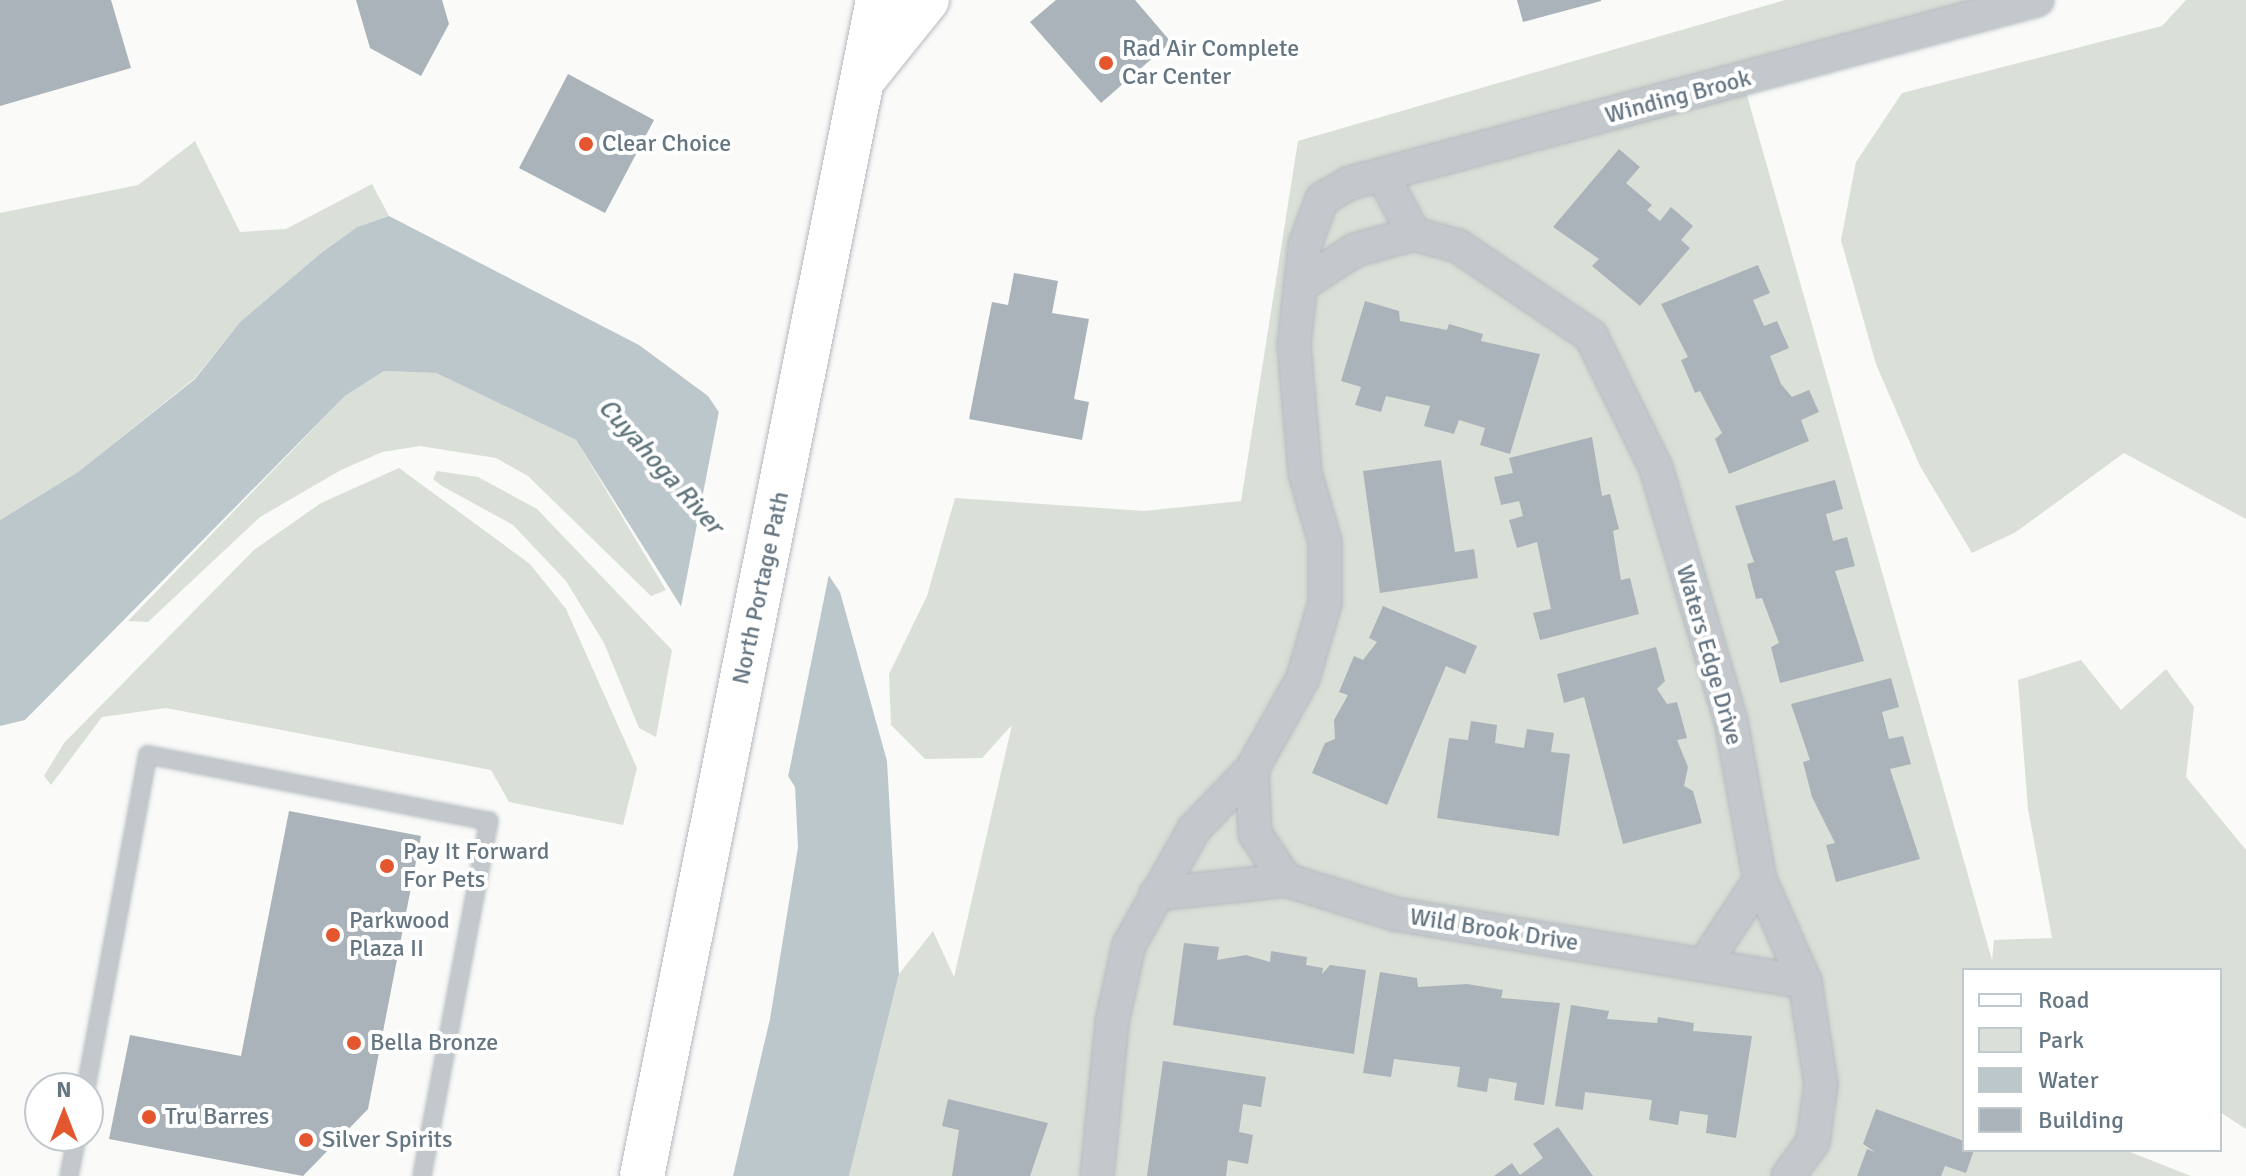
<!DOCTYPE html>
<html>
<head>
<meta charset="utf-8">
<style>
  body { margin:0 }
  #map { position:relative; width:2246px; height:1176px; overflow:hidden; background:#fafaf8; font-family:Signika,sans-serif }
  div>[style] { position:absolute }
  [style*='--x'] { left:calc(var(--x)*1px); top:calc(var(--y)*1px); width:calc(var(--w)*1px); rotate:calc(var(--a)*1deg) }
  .green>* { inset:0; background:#dadfd7 }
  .water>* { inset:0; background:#bbc7cb }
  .pier>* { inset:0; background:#fafaf8 }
  .building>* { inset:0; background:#aab3b9 }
  .roads { filter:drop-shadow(0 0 2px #b3babf) drop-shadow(0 0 2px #b3babf) }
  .service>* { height:16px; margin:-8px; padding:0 8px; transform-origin:8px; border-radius:8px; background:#c3c8cc }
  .minor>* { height:32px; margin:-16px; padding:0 16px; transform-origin:16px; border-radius:16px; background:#c3c8cc }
  .secondary>* { height:44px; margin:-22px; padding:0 22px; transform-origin:22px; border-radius:22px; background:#fff }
  .dots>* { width:22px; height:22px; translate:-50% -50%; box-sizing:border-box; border:4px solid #fff; border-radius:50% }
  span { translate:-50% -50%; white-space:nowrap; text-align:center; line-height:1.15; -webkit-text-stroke:8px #fff; paint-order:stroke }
  .poi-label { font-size:24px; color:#657683 }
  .left { translate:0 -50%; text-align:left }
  .street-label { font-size:24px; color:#657683 }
  .water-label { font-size:26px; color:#60757c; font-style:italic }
  .legend { position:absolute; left:1962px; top:968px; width:260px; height:184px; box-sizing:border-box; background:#fff; border:2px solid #c1c8cd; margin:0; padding:10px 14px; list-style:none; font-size:24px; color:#657683 }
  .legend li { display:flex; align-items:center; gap:16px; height:40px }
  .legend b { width:40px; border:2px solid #c1c8cd }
  .north { position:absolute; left:24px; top:1072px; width:80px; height:80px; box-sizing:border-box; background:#fff; border:2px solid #c1c8cd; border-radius:50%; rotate:0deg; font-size:22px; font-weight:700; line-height:32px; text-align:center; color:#657683 }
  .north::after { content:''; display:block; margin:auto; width:28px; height:36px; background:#e4572e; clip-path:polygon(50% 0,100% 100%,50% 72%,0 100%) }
</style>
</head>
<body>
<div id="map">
  <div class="green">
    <div style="clip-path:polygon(1785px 0,1977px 0,1739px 67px,1992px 960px,1994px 940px,2052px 938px,2028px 809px,2018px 680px,2081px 660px,2121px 710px,2166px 669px,2194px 707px,2186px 777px,2246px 850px,2246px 1129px,2220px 1112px,2220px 970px,1964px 970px,1964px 1150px,2125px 1150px,2191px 1176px,849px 1176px,899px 974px,933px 931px,954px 977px,1012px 725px,982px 758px,925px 759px,891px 725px,889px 674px,927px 596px,955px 498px,1144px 511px,1241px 501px,1298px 141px)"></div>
    <div style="clip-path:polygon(2186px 0,2246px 0,2246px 519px,2124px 453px,2016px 532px,1972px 553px,1920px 466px,1876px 364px,1841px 240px,1856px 162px,1902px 93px,2162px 26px)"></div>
    <div style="clip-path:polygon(195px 141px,240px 232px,286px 229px,372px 184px,389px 216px,357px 227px,321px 253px,240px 322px,195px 378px,78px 472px,0 520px,0 213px,138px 185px)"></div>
    <div style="clip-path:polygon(384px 371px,436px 373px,576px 440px,666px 590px,651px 596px,528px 476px,496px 458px,420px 446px,382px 452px,341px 470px,260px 517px,148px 622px,128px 621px,345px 396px)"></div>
    <div style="clip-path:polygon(399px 468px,530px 564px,566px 609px,637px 768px,623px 825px,509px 802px,491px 770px,166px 708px,102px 717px,51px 785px,44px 776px,64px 743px,254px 550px,321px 503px)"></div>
    <div style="clip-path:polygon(437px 471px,478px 477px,537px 509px,672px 650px,656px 737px,639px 728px,604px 643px,566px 581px,513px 525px,442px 486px,433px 479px)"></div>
  </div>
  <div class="water">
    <div style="clip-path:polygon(389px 216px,639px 345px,708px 396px,840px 592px,887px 761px,899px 974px,849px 1176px,733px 1176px,770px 1019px,798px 847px,795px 787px,576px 440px,436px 373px,384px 371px,345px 396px,25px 720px,0 726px,0 520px,78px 472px,195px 379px,240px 322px,321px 253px,357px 227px)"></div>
  </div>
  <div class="pier">
    <div style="clip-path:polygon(720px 406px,830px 569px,787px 782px,679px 617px)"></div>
  </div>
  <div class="building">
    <div style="clip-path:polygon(0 0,111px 0,131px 68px,0 106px)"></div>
    <div style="clip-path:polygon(356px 0,442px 0,449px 24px,421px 76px,370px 48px)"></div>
    <div style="clip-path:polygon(1056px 0,1135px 0,1171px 42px,1101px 103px,1030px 22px)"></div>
    <div style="clip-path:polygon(1517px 0,1601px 0,1601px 1px,1523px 22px)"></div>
    <div style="clip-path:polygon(568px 74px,654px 120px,605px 213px,519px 168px)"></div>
    <div style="clip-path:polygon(1619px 149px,1640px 167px,1626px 183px,1652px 205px,1647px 210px,1660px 221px,1671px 207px,1693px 226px,1681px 240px,1690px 248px,1640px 306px,1592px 266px,1599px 259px,1553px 227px)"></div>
    <div style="clip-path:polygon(1758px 265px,1770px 293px,1753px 300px,1764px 326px,1777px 321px,1789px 348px,1770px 356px,1781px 384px,1792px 397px,1809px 390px,1819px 412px,1801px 420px,1809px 441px,1729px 474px,1715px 439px,1722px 433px,1700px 391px,1695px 393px,1681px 360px,1688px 357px,1661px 304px)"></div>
    <div style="clip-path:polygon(1014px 273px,1058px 281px,1052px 313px,1089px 319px,1074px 399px,1089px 402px,1082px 440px,969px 419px,992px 302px,1008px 305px)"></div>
    <div style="clip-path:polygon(1365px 301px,1399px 311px,1400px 321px,1447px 330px,1449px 324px,1483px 334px,1481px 341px,1540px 354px,1510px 454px,1480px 445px,1485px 428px,1459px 420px,1454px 434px,1424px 426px,1430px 406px,1386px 396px,1381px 412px,1355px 405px,1361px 387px,1341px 381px)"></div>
    <div style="clip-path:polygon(1592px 437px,1602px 496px,1610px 494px,1619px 529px,1613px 531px,1621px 580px,1630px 578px,1639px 614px,1540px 640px,1533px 613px,1551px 609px,1537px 542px,1517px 548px,1509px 520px,1523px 516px,1519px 501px,1501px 505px,1494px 477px,1513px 473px,1509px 458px)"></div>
    <div style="clip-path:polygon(1441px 460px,1455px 552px,1474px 549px,1478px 578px,1380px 593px,1363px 471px)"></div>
    <div style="clip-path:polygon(1835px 480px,1843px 509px,1826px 514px,1833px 541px,1847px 537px,1855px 566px,1835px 571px,1864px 661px,1780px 683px,1771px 647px,1779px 643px,1762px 598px,1756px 599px,1747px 564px,1754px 562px,1735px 506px)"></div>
    <div style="clip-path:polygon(1383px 606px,1477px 646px,1465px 674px,1446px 666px,1387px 805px,1312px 773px,1325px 743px,1335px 739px,1334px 720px,1348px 695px,1339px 692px,1354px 656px,1363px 660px,1377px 642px,1369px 638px)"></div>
    <div style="clip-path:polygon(1656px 647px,1665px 681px,1657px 689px,1667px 704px,1677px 702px,1687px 738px,1677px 740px,1688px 767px,1684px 786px,1693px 791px,1702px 823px,1623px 844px,1584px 697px,1564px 703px,1557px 674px)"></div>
    <div style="clip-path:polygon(1891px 678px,1899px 707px,1882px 712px,1889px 739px,1903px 736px,1911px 764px,1890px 769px,1920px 859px,1836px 882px,1826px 845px,1835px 843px,1812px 797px,1803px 762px,1810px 760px,1791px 704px)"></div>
    <div style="clip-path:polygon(1471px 721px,1497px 725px,1495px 743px,1524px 748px,1527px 729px,1554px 733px,1551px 752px,1570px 754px,1559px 836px,1437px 818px,1449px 738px,1468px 740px)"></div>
    <div style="clip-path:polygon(289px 811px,421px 836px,368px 1109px,303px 1176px,109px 1139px,130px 1035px,241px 1056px)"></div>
    <div style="clip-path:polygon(1184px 943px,1219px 947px,1217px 960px,1246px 955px,1270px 962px,1271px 951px,1307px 957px,1306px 965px,1323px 968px,1322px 974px,1330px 965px,1366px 970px,1354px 1054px,1173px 1025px)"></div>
    <div style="clip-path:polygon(1380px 972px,1417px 978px,1418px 987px,1467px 984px,1503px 990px,1501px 998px,1560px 1003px,1544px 1105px,1514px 1100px,1517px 1083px,1489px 1078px,1487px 1092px,1457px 1087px,1460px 1067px,1394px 1059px,1391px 1077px,1363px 1073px)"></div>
    <div style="clip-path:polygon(1571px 1005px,1609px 1011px,1607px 1019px,1657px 1023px,1658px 1017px,1694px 1023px,1693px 1031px,1752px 1036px,1736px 1138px,1706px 1133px,1708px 1115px,1680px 1111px,1678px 1125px,1649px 1120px,1652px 1100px,1585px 1092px,1583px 1110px,1555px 1106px)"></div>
    <div style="clip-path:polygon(1163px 1061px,1266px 1077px,1261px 1107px,1243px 1104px,1239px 1132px,1253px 1135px,1248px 1164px,1228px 1160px,1226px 1176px,1147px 1176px)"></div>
    <div style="clip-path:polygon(948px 1099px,1048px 1123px,1030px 1176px,952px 1176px,959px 1130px,942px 1126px)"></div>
    <div style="clip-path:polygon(1876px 1109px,1964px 1141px,1964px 1150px,1974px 1150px,1966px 1173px,1945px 1166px,1941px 1176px,1857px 1176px,1867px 1149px,1875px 1152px,1863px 1144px)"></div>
    <div style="clip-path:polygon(1558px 1127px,1593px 1176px,1494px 1176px,1512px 1163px,1520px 1175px,1543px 1158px,1533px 1144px)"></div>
  </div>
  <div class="roads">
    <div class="service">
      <div style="--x:86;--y:1088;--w:339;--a:-79.5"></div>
      <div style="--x:148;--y:755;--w:347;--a:11"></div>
      <div style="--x:489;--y:821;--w:361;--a:100.7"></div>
      <div style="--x:69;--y:1176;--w:41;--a:-78.7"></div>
    </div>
    <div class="minor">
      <div style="--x:1383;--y:176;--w:66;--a:61.9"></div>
      <div style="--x:1414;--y:234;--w:46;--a:15.3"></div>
      <div style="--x:1458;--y:246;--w:161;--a:34.1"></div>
      <div style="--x:1591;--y:336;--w:147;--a:63.8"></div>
      <div style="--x:1656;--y:468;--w:264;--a:73.5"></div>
      <div style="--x:1731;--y:721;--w:162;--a:79.7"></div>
      <div style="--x:1760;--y:880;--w:111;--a:66.2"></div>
      <div style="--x:1805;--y:982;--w:103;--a:81.1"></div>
      <div style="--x:1821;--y:1084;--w:59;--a:97.9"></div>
      <div style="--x:1813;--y:1142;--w:42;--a:126.3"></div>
      <div style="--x:1301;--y:285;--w:64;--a:-32.9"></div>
      <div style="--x:1355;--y:250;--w:61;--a:-15.2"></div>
      <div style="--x:1252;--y:769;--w:65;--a:87.4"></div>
      <div style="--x:1255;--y:834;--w:55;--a:56"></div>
      <div style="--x:1156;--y:894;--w:131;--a:-6.1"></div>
      <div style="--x:1286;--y:880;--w:114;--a:17.3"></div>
      <div style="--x:1395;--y:914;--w:416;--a:9.4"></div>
      <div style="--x:1705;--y:963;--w:100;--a:-56.5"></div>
      <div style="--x:1097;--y:1176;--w:155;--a:-84.4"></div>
      <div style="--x:1112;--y:1022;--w:79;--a:-77.6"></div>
      <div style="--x:1129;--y:945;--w:133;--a:-60.7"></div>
      <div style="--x:1194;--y:829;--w:83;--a:-46"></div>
      <div style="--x:1252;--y:769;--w:104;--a:-60.7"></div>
      <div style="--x:1303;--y:678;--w:78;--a:-73.7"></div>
      <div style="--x:1325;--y:603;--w:61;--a:-90"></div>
      <div style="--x:1325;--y:542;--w:72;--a:-106.2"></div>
      <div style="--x:1305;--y:473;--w:128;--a:-94.9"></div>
      <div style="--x:1294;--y:345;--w:101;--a:-83.7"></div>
      <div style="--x:1305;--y:245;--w:49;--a:-69.7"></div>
      <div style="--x:1322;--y:199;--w:32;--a:-30"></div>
      <div style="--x:1350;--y:183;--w:711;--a:-14.92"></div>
    </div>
    <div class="secondary">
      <div style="--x:865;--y:77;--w:99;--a:-51.2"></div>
      <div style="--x:642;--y:1176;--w:1199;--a:-78.65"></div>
    </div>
  </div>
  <div class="dots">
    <div style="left:1106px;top:63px;background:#e4572e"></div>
    <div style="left:586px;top:144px;background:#e4572e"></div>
    <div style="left:387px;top:866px;background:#e4572e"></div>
    <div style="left:333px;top:935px;background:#e4572e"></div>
    <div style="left:354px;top:1043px;background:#e4572e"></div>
    <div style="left:149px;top:1117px;background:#e4572e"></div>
    <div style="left:306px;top:1140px;background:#e4572e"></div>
  </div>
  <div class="poi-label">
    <span class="left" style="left:1122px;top:63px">Rad Air Complete<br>Car Center</span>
    <span class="left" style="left:602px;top:144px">Clear Choice</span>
    <span class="left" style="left:403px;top:866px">Pay It Forward<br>For Pets</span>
    <span class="left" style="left:349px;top:935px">Parkwood<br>Plaza II</span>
    <span class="left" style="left:370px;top:1043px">Bella Bronze</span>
    <span class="left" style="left:165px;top:1117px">Tru Barres</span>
    <span class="left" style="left:322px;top:1140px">Silver Spirits</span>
  </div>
  <div class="street-label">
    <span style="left:1678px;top:97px;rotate:-15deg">Winding Brook</span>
    <span style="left:761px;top:588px;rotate:-78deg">North Portage Path</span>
    <span style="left:1709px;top:655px;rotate:74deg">Waters Edge Drive</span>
    <span style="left:1494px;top:930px;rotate:9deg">Wild Brook Drive</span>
  </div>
  <div class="water-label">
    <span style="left:660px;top:467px;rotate:48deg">Cuyahoga River</span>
  </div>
  <ul class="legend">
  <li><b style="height:10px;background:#fff"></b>Road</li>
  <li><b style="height:22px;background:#dadfd7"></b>Park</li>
  <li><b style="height:22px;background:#bbc7cb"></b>Water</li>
  <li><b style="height:22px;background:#aab3b9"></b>Building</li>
  </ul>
  <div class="north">N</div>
</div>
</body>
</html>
